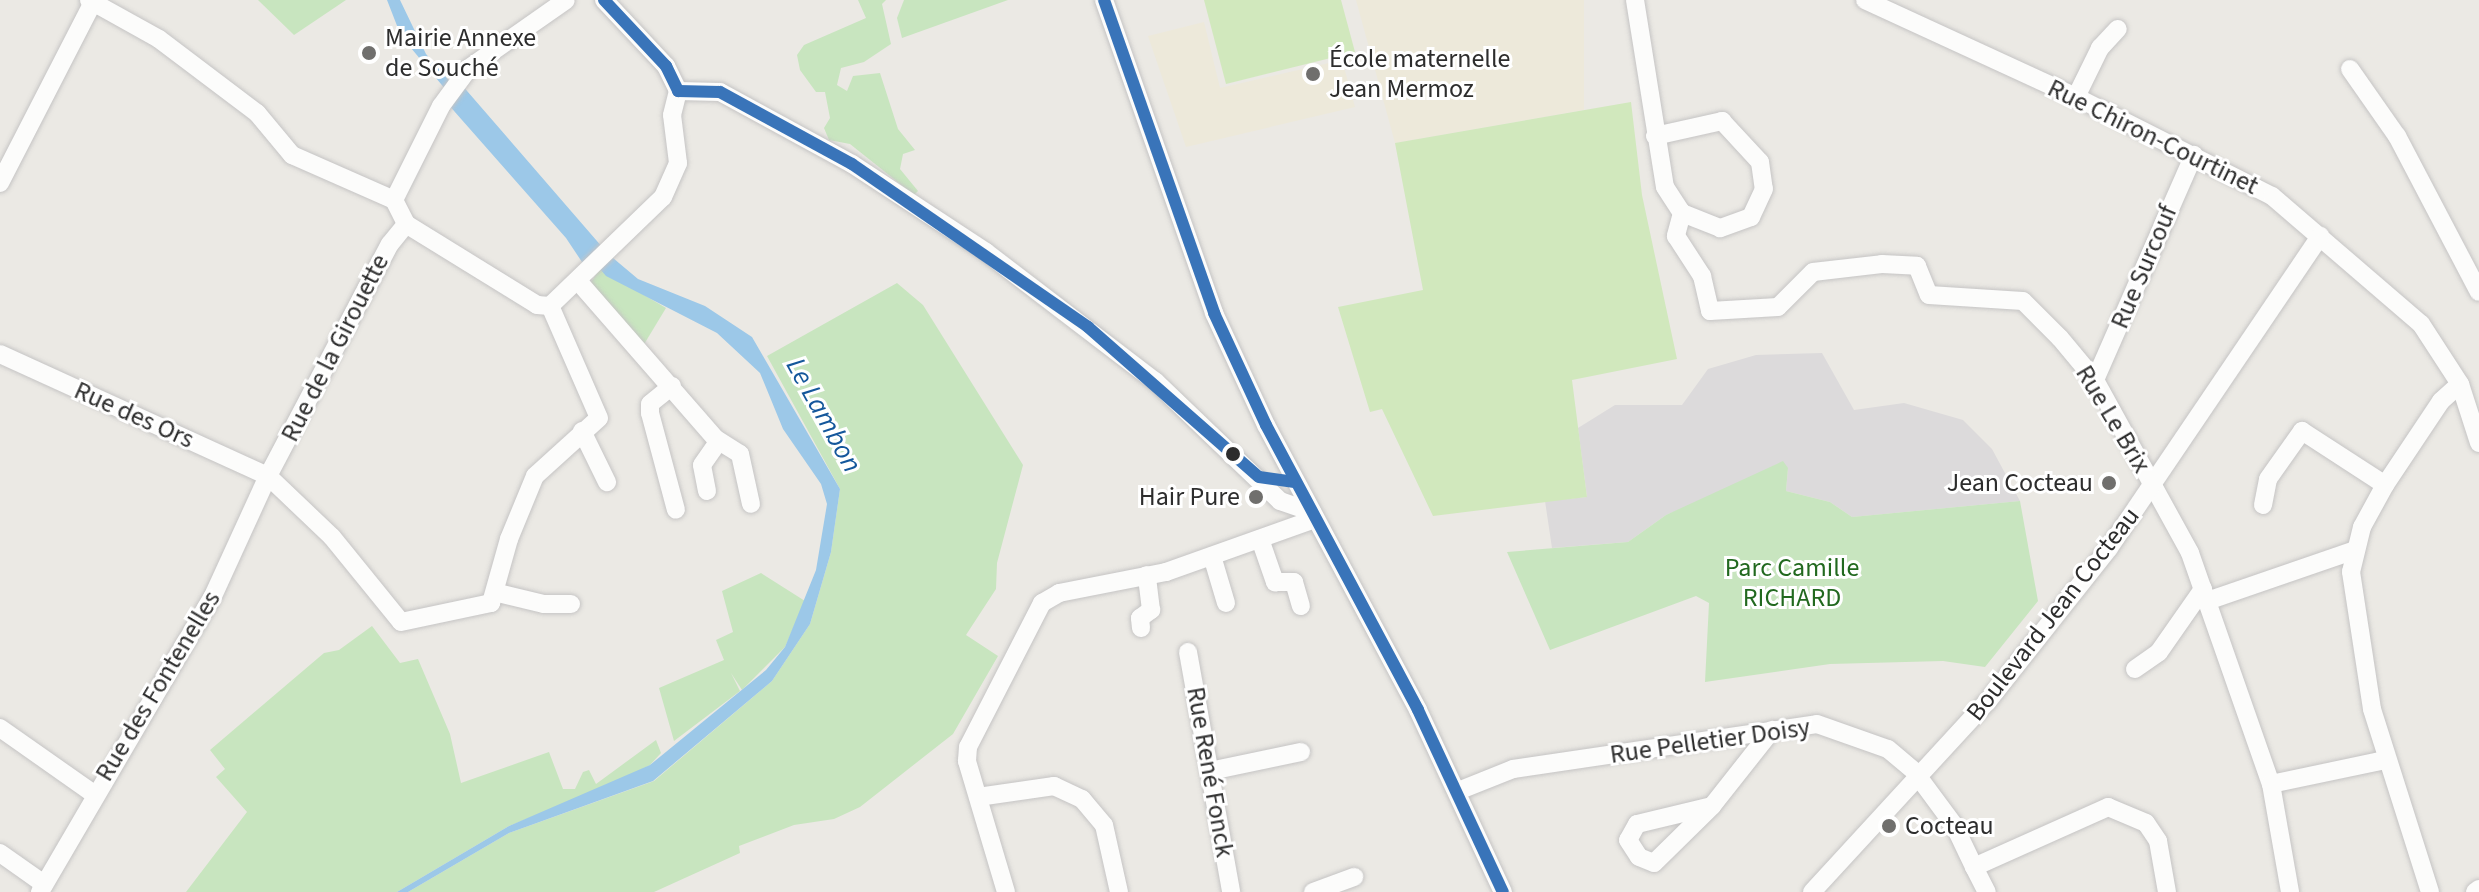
<!DOCTYPE html>
<html>
<head>
<meta charset="utf-8">
<style>
  body { margin:0 }
  #map { position:relative; width:2479px; height:892px; overflow:hidden; background:#ebe9e4; font-family:"Source Sans 3",sans-serif }
  div>[style] { position:absolute }
  [style*='--x'] { left:calc(var(--x)*1px); top:calc(var(--y)*1px); width:calc(var(--w)*1px); rotate:calc(var(--a)*1deg) }
  .industrial>* { inset:0; background:#dcdadb }
  .education>* { inset:0; background:#ede9da }
  .green>* { inset:0; background:#c8e5bf }
  .pitch>* { inset:0; background:#d1e8bd }
  .water>* { inset:0; background:#9cc8e8 }
  .roads { filter:drop-shadow(0 0 2px #c5c4c4) drop-shadow(0 0 2px #c5c4c4) }
  .minor>* { height:18px; margin:-9px; padding:0 9px; transform-origin:9px; border-radius:9px; background:#fcfcfb }
  .bus-1>* { height:12px; margin:-6px; padding:0 6px; transform-origin:6px; border-radius:6px; background:#3974b9 }
  .dots>* { width:22px; height:22px; translate:-50% -50%; box-sizing:border-box; border:4px solid #fff; border-radius:50% }
  span { translate:-50% -50%; white-space:nowrap; text-align:center; line-height:1.15; -webkit-text-stroke:6px #fff; paint-order:stroke }
  .poi-label { font-size:26px; color:#2d2d2d }
  .left { translate:0 -50%; text-align:left }
  .right { translate:-100% -50%; text-align:right }
  .street-label { font-size:26px; color:#2d2d2d }
  .park-label { font-size:26px; color:#22691f }
  .water-label { font-size:28px; color:#14579b; font-style:italic }
</style>
</head>
<body>
<div id="map">
  <div class="industrial">
    <div style="clip-path:polygon(1822px 353px,1854px 410px,1904px 403px,1963px 420px,1992px 449px,2020px 501px,1852px 517px,1830px 502px,1786px 491px,1788px 468px,1666px 515px,1628px 542px,1552px 548px,1545px 501px,1587px 497px,1578px 428px,1615px 405px,1682px 405px,1708px 369px,1756px 355px)"></div>
  </div>
  <div class="education">
    <div style="clip-path:polygon(1356px 0,1584px 0,1584px 110px,1395px 143px)"></div>
    <div style="clip-path:polygon(1204px 22px,1220px 88px,1342px 60px,1355px 107px,1186px 147px,1148px 36px)"></div>
  </div>
  <div class="green">
    <div style="clip-path:polygon(258px 0,346px 0,294px 35px)"></div>
    <div style="clip-path:polygon(858px 0,886px 0,882px 4px,891px 44px,864px 62px,841px 68px,837px 85px,847px 91px,853px 76px,880px 73px,898px 129px,915px 150px,903px 154px,900px 169px,918px 191px,914px 195px,850px 144px,829px 140px,824px 128px,830px 118px,825px 92px,816px 92px,800px 70px,797px 55px,804px 45px,866px 18px)"></div>
    <div style="clip-path:polygon(904px 0,1008px 0,902px 38px,897px 18px)"></div>
    <div style="clip-path:polygon(600px 269px,666px 308px,643px 346px,591px 282px)"></div>
    <div style="clip-path:polygon(897px 283px,923px 305px,1023px 465px,997px 563px,996px 589px,966px 635px,998px 656px,953px 734px,860px 807px,834px 819px,794px 825px,739px 846px,740px 853px,654px 892px,408px 892px,509px 833px,654px 781px,772px 681px,810px 624px,831px 552px,840px 489px,767px 356px)"></div>
    <div style="clip-path:polygon(1783px 461px,1788px 468px,1786px 491px,1830px 502px,1852px 517px,2020px 501px,2038px 601px,1985px 667px,1943px 661px,1830px 664px,1705px 682px,1709px 603px,1696px 596px,1550px 650px,1507px 552px,1628px 542px,1666px 515px)"></div>
    <div style="clip-path:polygon(761px 573px,805px 601px,785px 647px,742px 690px,731px 673px,740px 691px,674px 741px,659px 688px,724px 660px,716px 640px,733px 632px,722px 591px)"></div>
    <div style="clip-path:polygon(372px 626px,400px 663px,418px 659px,450px 734px,461px 783px,549px 752px,563px 789px,575px 789px,583px 772px,589px 770px,596px 784px,656px 740px,661px 753px,650px 765px,614px 784px,509px 826px,397px 892px,186px 892px,247px 812px,216px 777px,225px 769px,210px 750px,324px 653px,339px 650px)"></div>
  </div>
  <div class="pitch">
    <div style="clip-path:polygon(1204px 0,1341px 0,1355px 52px,1226px 84px)"></div>
    <div style="clip-path:polygon(1631px 102px,1642px 195px,1677px 359px,1572px 380px,1587px 497px,1433px 516px,1382px 409px,1370px 412px,1338px 307px,1423px 290px,1395px 143px)"></div>
  </div>
  <div class="water">
    <div style="clip-path:polygon(387px 0,400px 0,426px 54px,451px 83px,461px 84px,603px 248px,584px 265px,566px 238px,447px 103px,446px 90px,401px 36px)"></div>
    <div style="clip-path:polygon(613px 258px,638px 279px,705px 306px,752px 337px,840px 489px,831px 552px,810px 624px,772px 681px,653px 781px,509px 833px,408px 892px,397px 892px,509px 826px,650px 765px,766px 670px,785px 647px,816px 570px,827px 504px,821px 484px,783px 429px,760px 373px,717px 333px,606px 276px,600px 269px)"></div>
  </div>
  <div class="roads">
    <div class="minor">
      <div style="--x:89;--y:0;--w:80;--a:29.1"></div>
      <div style="--x:159;--y:39;--w:123;--a:37.1"></div>
      <div style="--x:257;--y:113;--w:55;--a:50.2"></div>
      <div style="--x:292;--y:155;--w:111;--a:23.8"></div>
      <div style="--x:394;--y:200;--w:27;--a:63"></div>
      <div style="--x:604;--y:0;--w:91;--a:46.8"></div>
      <div style="--x:666;--y:66;--w:28;--a:64"></div>
      <div style="--x:1104;--y:0;--w:332;--a:70.6"></div>
      <div style="--x:1214;--y:313;--w:123;--a:65.1"></div>
      <div style="--x:1266;--y:425;--w:323;--a:61.9"></div>
      <div style="--x:1418;--y:710;--w:201;--a:65"></div>
      <div style="--x:1635;--y:0;--w:189;--a:80.9"></div>
      <div style="--x:1665;--y:187;--w:31;--a:57"></div>
      <div style="--x:1865;--y:0;--w:232;--a:24.7"></div>
      <div style="--x:2076;--y:97;--w:220;--a:26.8"></div>
      <div style="--x:2272;--y:196;--w:196;--a:40.7"></div>
      <div style="--x:2421;--y:324;--w:72;--a:57"></div>
      <div style="--x:2460;--y:384;--w:62;--a:72.1"></div>
      <div style="--x:2350;--y:69;--w:82;--a:55"></div>
      <div style="--x:2397;--y:136;--w:176;--a:62.3"></div>
      <div style="--x:678;--y:91;--w:42;--a:1.4"></div>
      <div style="--x:720;--y:92;--w:150;--a:28.6"></div>
      <div style="--x:852;--y:164;--w:160;--a:33.3"></div>
      <div style="--x:986;--y:252;--w:213;--a:37.4"></div>
      <div style="--x:1155;--y:381;--w:173;--a:43.8"></div>
      <div style="--x:1280;--y:501;--w:34;--a:19"></div>
      <div style="--x:2076;--y:97;--w:55;--a:-63.9"></div>
      <div style="--x:2100;--y:48;--w:26;--a:-47"></div>
      <div style="--x:1655;--y:136;--w:69;--a:-12.6"></div>
      <div style="--x:1722;--y:121;--w:56;--a:47.2"></div>
      <div style="--x:1760;--y:162;--w:27;--a:82"></div>
      <div style="--x:1764;--y:189;--w:31;--a:115"></div>
      <div style="--x:1751;--y:217;--w:33;--a:160"></div>
      <div style="--x:1720;--y:228;--w:41;--a:-158.5"></div>
      <div style="--x:0;--y:183;--w:206;--a:-62.8"></div>
      <div style="--x:394;--y:200;--w:105;--a:-63.4"></div>
      <div style="--x:441;--y:106;--w:47;--a:-53.6"></div>
      <div style="--x:469;--y:68;--w:118;--a:-35"></div>
      <div style="--x:1682;--y:213;--w:24;--a:105"></div>
      <div style="--x:1676;--y:236;--w:48;--a:57"></div>
      <div style="--x:1702;--y:276;--w:36;--a:77"></div>
      <div style="--x:1710;--y:311;--w:68;--a:-3.4"></div>
      <div style="--x:1778;--y:307;--w:49;--a:-45"></div>
      <div style="--x:1813;--y:272;--w:69;--a:-6.6"></div>
      <div style="--x:1882;--y:264;--w:35;--a:3"></div>
      <div style="--x:1917;--y:266;--w:31;--a:68"></div>
      <div style="--x:1929;--y:295;--w:94;--a:3.7"></div>
      <div style="--x:2023;--y:301;--w:52;--a:45"></div>
      <div style="--x:2060;--y:338;--w:55;--a:50.2"></div>
      <div style="--x:2095;--y:380;--w:197;--a:61.2"></div>
      <div style="--x:2190;--y:553;--w:245;--a:70.7"></div>
      <div style="--x:2271;--y:784;--w:110;--a:80"></div>
      <div style="--x:406;--y:224;--w:154;--a:31.7"></div>
      <div style="--x:537;--y:305;--w:13;--a:4"></div>
      <div style="--x:550;--y:306;--w:157;--a:-44"></div>
      <div style="--x:663;--y:197;--w:37;--a:-66"></div>
      <div style="--x:678;--y:163;--w:48;--a:-97.1"></div>
      <div style="--x:672;--y:115;--w:25;--a:-76"></div>
      <div style="--x:578;--y:281;--w:210;--a:48.9"></div>
      <div style="--x:716;--y:439;--w:28;--a:32"></div>
      <div style="--x:740;--y:454;--w:51;--a:77.6"></div>
      <div style="--x:0;--y:354;--w:294;--a:24.5"></div>
      <div style="--x:268;--y:476;--w:88;--a:43.6"></div>
      <div style="--x:332;--y:537;--w:109;--a:50.9"></div>
      <div style="--x:401;--y:622;--w:92;--a:-11.9"></div>
      <div style="--x:491;--y:603;--w:66;--a:-74.3"></div>
      <div style="--x:509;--y:539;--w:68;--a:-67.6"></div>
      <div style="--x:535;--y:476;--w:86;--a:-42.2"></div>
      <div style="--x:599;--y:418;--w:122;--a:-113.6"></div>
      <div style="--x:2095;--y:380;--w:246;--a:-66.3"></div>
      <div style="--x:672;--y:386;--w:28;--a:141"></div>
      <div style="--x:650;--y:404;--w:9;--a:90"></div>
      <div style="--x:650;--y:413;--w:100;--a:75"></div>
      <div style="--x:582;--y:431;--w:57;--a:63.9"></div>
      <div style="--x:707;--y:491;--w:26;--a:-101"></div>
      <div style="--x:702;--y:465;--w:29;--a:-55"></div>
      <div style="--x:2263;--y:505;--w:26;--a:-79"></div>
      <div style="--x:2268;--y:479;--w:59;--a:-54.7"></div>
      <div style="--x:2302;--y:431;--w:99;--a:33"></div>
      <div style="--x:1260;--y:539;--w:46;--a:70.8"></div>
      <div style="--x:1275;--y:582;--w:19;--a:0"></div>
      <div style="--x:1294;--y:582;--w:25;--a:74"></div>
      <div style="--x:1212;--y:556;--w:49;--a:73.4"></div>
      <div style="--x:498;--y:593;--w:47;--a:13.4"></div>
      <div style="--x:544;--y:604;--w:27;--a:0"></div>
      <div style="--x:2207;--y:601;--w:157;--a:-19"></div>
      <div style="--x:1141;--y:628;--w:10;--a:-96"></div>
      <div style="--x:1140;--y:618;--w:14;--a:-36"></div>
      <div style="--x:1151;--y:610;--w:35;--a:-97"></div>
      <div style="--x:1188;--y:652;--w:244;--a:79.8"></div>
      <div style="--x:2135;--y:669;--w:29;--a:-35"></div>
      <div style="--x:2159;--y:652;--w:77;--a:-55.1"></div>
      <div style="--x:0;--y:728;--w:115;--a:35.1"></div>
      <div style="--x:1210;--y:771;--w:93;--a:-11.8"></div>
      <div style="--x:2271;--y:784;--w:116;--a:-11.9"></div>
      <div style="--x:1458;--y:791;--w:59;--a:-21.8"></div>
      <div style="--x:1513;--y:769;--w:307;--a:-8.4"></div>
      <div style="--x:1817;--y:724;--w:75;--a:19.4"></div>
      <div style="--x:1888;--y:749;--w:34;--a:40"></div>
      <div style="--x:1914;--y:771;--w:67;--a:53.5"></div>
      <div style="--x:1954;--y:825;--w:47;--a:64.5"></div>
      <div style="--x:1974;--y:867;--w:147;--a:-24.1"></div>
      <div style="--x:2108;--y:807;--w:41;--a:22.8"></div>
      <div style="--x:2146;--y:823;--w:22;--a:56"></div>
      <div style="--x:2158;--y:841;--w:52;--a:80"></div>
      <div style="--x:978;--y:797;--w:77;--a:-8.2"></div>
      <div style="--x:1054;--y:786;--w:31;--a:25"></div>
      <div style="--x:1082;--y:799;--w:34;--a:50"></div>
      <div style="--x:1104;--y:825;--w:69;--a:77.4"></div>
      <div style="--x:1712;--y:806;--w:77;--a:166.5"></div>
      <div style="--x:1637;--y:824;--w:18;--a:119"></div>
      <div style="--x:1628;--y:840;--w:20;--a:57"></div>
      <div style="--x:1639;--y:857;--w:16;--a:22"></div>
      <div style="--x:1654;--y:863;--w:81;--a:-44.5"></div>
      <div style="--x:1712;--y:806;--w:97;--a:-51.7"></div>
      <div style="--x:0;--y:853;--w:54;--a:35.2"></div>
      <div style="--x:1974;--y:867;--w:28;--a:63"></div>
      <div style="--x:40;--y:892;--w:343;--a:-59.7"></div>
      <div style="--x:213;--y:596;--w:132;--a:-65.4"></div>
      <div style="--x:268;--y:476;--w:262;--a:-62.3"></div>
      <div style="--x:390;--y:244;--w:26;--a:-51"></div>
      <div style="--x:1006;--y:892;--w:137;--a:-106.6"></div>
      <div style="--x:967;--y:761;--w:14;--a:-86"></div>
      <div style="--x:968;--y:747;--w:162;--a:-62.8"></div>
      <div style="--x:1042;--y:603;--w:20;--a:-30"></div>
      <div style="--x:1059;--y:593;--w:109;--a:-11.1"></div>
      <div style="--x:1166;--y:572;--w:158;--a:-19.6"></div>
      <div style="--x:1313;--y:892;--w:44;--a:-20.1"></div>
      <div style="--x:1812;--y:892;--w:258;--a:-47.4"></div>
      <div style="--x:1987;--y:702;--w:196;--a:-51.6"></div>
      <div style="--x:2109;--y:548;--w:377;--a:-55.9"></div>
      <div style="--x:2430;--y:892;--w:192;--a:-107.6"></div>
      <div style="--x:2372;--y:709;--w:139;--a:-98.7"></div>
      <div style="--x:2351;--y:572;--w:46;--a:-76.3"></div>
      <div style="--x:2362;--y:527;--w:48;--a:-61.3"></div>
      <div style="--x:2385;--y:485;--w:101;--a:-56.3"></div>
      <div style="--x:2441;--y:401;--w:25;--a:-42"></div>
      <div style="--x:2475;--y:892;--w:5;--a:-37"></div>
    </div>
  </div>
  <div class="bus-1">
    <div style="--x:604;--y:0;--w:91;--a:46.8"></div>
    <div style="--x:666;--y:66;--w:28;--a:64"></div>
    <div style="--x:678;--y:91;--w:42;--a:1.4"></div>
    <div style="--x:720;--y:92;--w:150;--a:28.6"></div>
    <div style="--x:852;--y:164;--w:287;--a:34.6"></div>
    <div style="--x:1088;--y:327;--w:227;--a:41.3"></div>
    <div style="--x:1259;--y:477;--w:36;--a:8"></div>
    <div style="--x:1104;--y:0;--w:332;--a:70.6"></div>
    <div style="--x:1214;--y:313;--w:123;--a:65.1"></div>
    <div style="--x:1266;--y:425;--w:323;--a:61.9"></div>
    <div style="--x:1418;--y:710;--w:201;--a:65"></div>
  </div>
  <div class="dots">
    <div style="left:369px;top:53px;background:#706f6d"></div>
    <div style="left:1313px;top:74px;background:#706f6d"></div>
    <div style="left:1233px;top:454px;background:#2d2d2d"></div>
    <div style="left:2109px;top:483px;background:#706f6d"></div>
    <div style="left:1256px;top:497px;background:#706f6d"></div>
    <div style="left:1889px;top:826px;background:#706f6d"></div>
  </div>
  <div class="poi-label">
    <span class="left" style="left:385px;top:53px">Mairie Annexe<br>de Souché</span>
    <span class="left" style="left:1329px;top:74px">École maternelle<br>Jean Mermoz</span>
    <span class="right" style="left:2093px;top:483px">Jean Cocteau</span>
    <span class="right" style="left:1240px;top:497px">Hair Pure</span>
    <span class="left" style="left:1905px;top:826px">Cocteau</span>
  </div>
  <div class="street-label">
    <span style="left:2153px;top:137px;rotate:26deg">Rue Chiron-Courtinet</span>
    <span style="left:2144px;top:267px;rotate:-67deg">Rue Surcouf</span>
    <span style="left:335px;top:348px;rotate:-63deg">Rue de la Girouette</span>
    <span style="left:134px;top:415px;rotate:24deg">Rue des Ors</span>
    <span style="left:2113px;top:419px;rotate:59deg">Rue Le Brix</span>
    <span style="left:2053px;top:614px;rotate:-52deg">Boulevard Jean Cocteau</span>
    <span style="left:158px;top:686px;rotate:-59deg">Rue des Fontenelles</span>
    <span style="left:1710px;top:741px;rotate:-8deg">Rue Pelletier Doisy</span>
    <span style="left:1210px;top:772px;rotate:80deg">Rue René Fonck</span>
  </div>
  <div class="park-label">
    <span style="left:1792px;top:583px">Parc Camille<br>RICHARD</span>
  </div>
  <div class="water-label">
    <span style="left:824px;top:415px;rotate:61deg">Le Lambon</span>
  </div>
</div>
</body>
</html>
